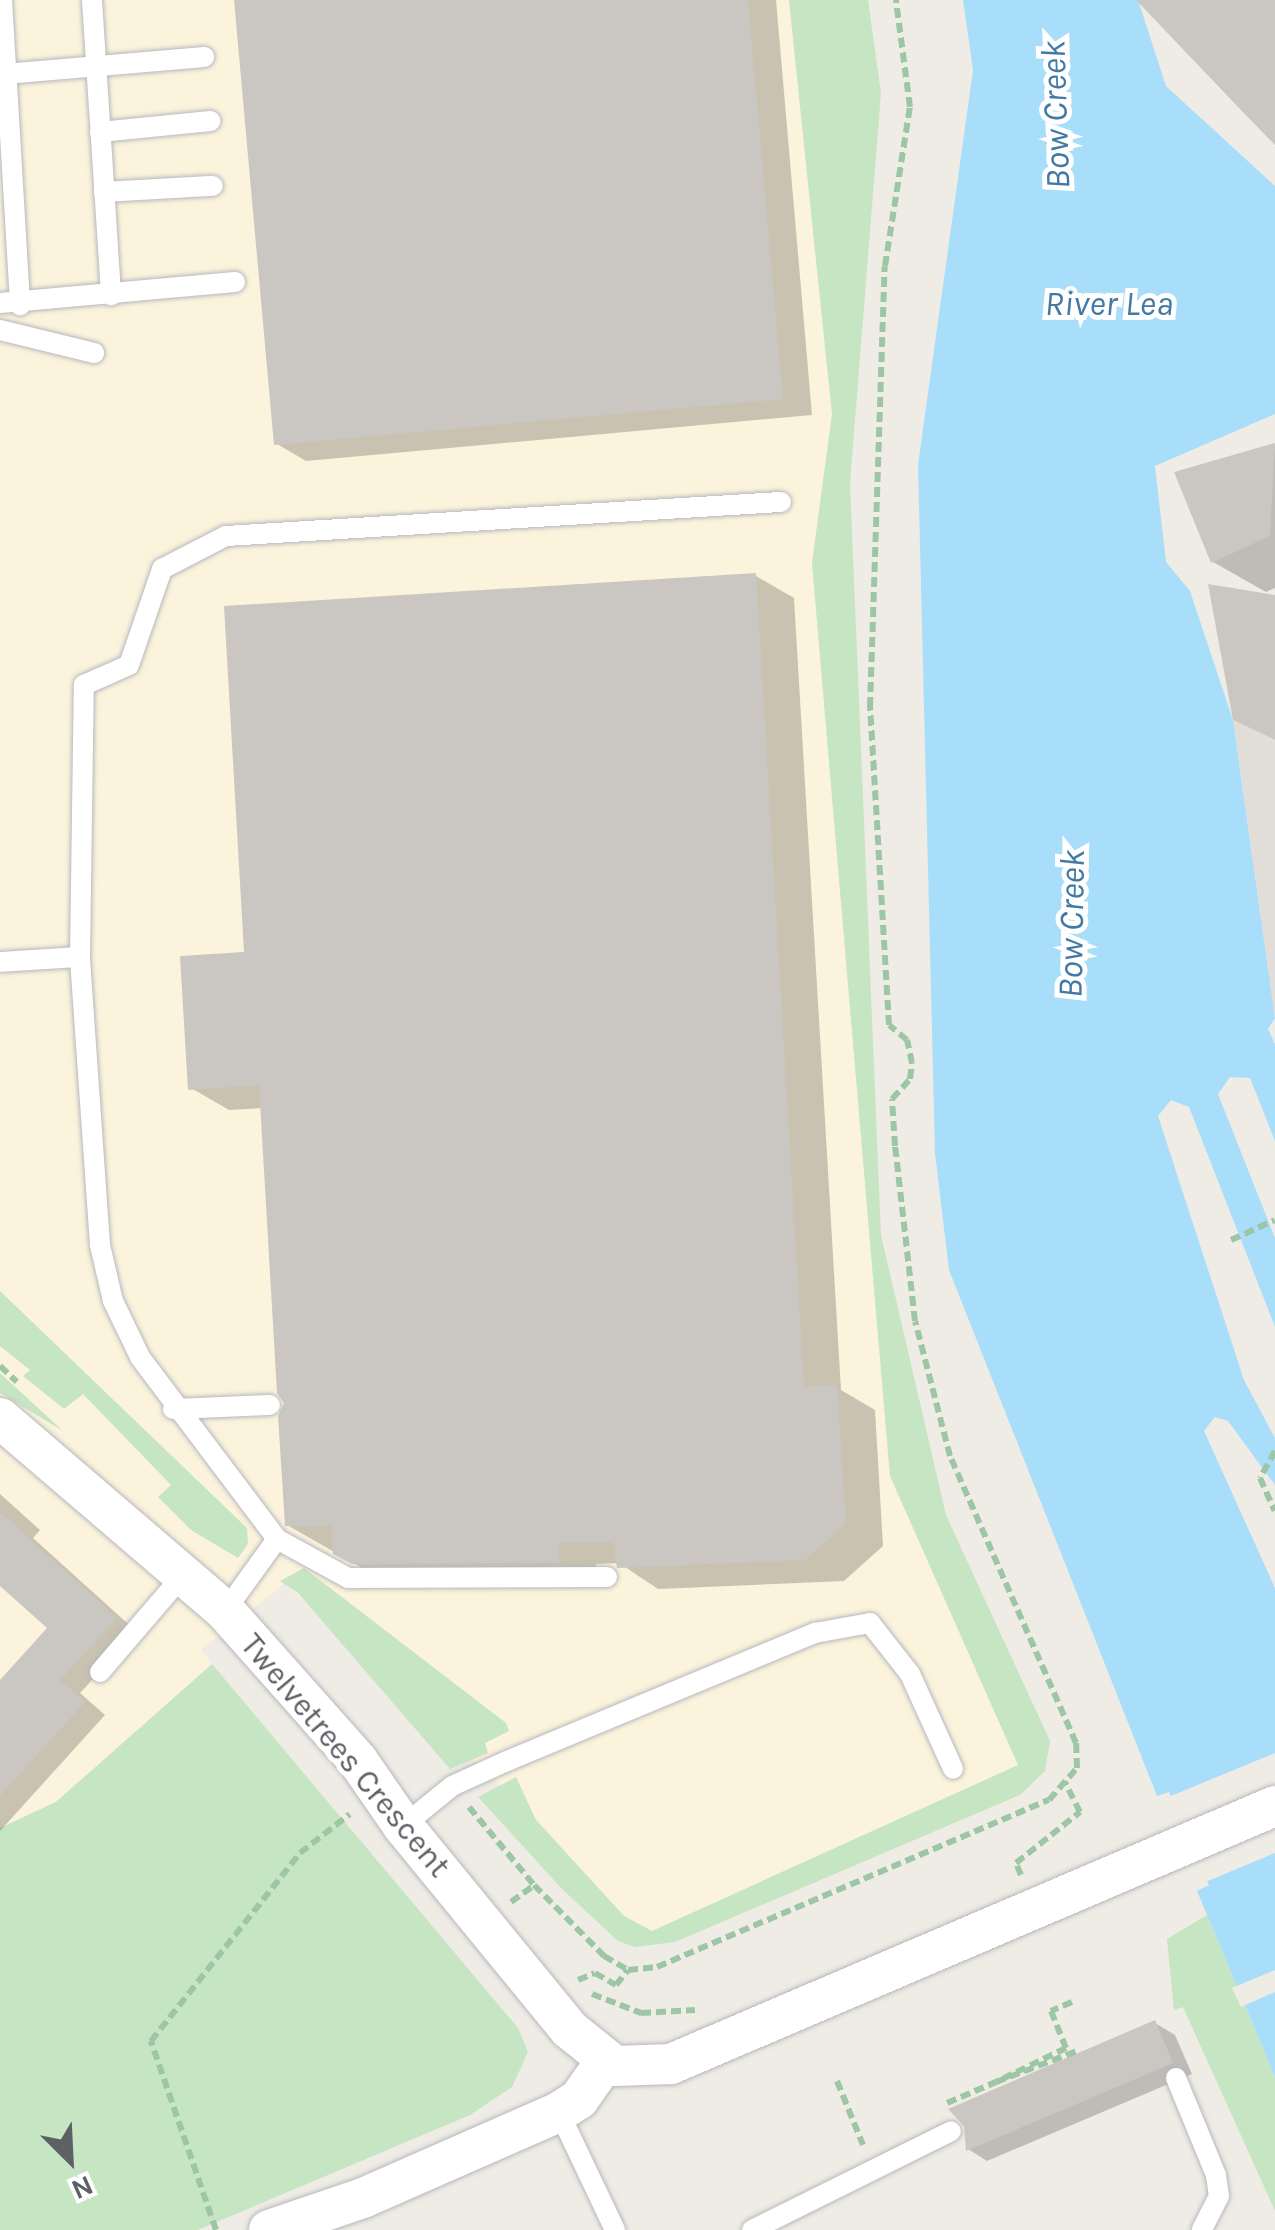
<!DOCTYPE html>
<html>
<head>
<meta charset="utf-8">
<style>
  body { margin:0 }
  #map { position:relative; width:1275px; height:2230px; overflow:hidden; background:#efece5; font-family:Karla,sans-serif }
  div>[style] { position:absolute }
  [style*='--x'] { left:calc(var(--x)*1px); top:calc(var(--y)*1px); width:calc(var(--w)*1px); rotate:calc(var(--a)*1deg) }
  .commercial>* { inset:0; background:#fcf3dd }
  .industrial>* { inset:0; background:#e1deda }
  .green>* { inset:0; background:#c6e5c3 }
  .water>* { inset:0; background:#a9defb }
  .pier>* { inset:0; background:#efece5 }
  .shadow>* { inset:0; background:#0003 }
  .building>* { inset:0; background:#cac7c2 }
  .path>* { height:6px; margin-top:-3px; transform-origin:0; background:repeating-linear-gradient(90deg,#9dc6a5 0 10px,transparent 0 15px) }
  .roads { filter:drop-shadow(0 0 2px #b6b8bc) drop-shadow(0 0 2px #b6b8bc) }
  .service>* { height:20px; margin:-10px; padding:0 10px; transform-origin:10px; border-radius:10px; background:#fff }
  .minor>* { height:40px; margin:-20px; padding:0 20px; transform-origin:20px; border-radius:20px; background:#fff }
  span { translate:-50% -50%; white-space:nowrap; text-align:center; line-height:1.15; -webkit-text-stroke:10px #fff; paint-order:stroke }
  .street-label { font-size:32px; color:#5d6165 }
  .water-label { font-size:35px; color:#437aa5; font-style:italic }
  .north { position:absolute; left:20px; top:2110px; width:100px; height:100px; -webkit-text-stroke:8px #fff; paint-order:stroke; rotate:156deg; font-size:28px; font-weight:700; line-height:40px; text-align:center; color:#5d6165 }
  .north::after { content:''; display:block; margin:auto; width:35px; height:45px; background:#5d6165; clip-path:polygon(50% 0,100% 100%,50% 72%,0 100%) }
</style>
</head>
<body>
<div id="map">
  <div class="commercial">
    <div style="clip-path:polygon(0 0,789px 0,832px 414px,812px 563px,890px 1476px,1019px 1765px,652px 1931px,624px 1916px,536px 1819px,285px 1583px,201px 1650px,212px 1664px,95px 1768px,55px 1802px,0 1828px)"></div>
  </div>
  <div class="industrial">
    <div style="clip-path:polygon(1233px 720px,1275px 740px,1275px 1018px,1244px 796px)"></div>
  </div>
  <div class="green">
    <div style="clip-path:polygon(789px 0,868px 0,881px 93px,850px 483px,881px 1235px,946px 1515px,1050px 1741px,1045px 1771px,1020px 1795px,675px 1942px,635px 1947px,618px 1941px,562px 1889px,478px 1797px,516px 1777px,536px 1820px,624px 1916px,652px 1931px,1018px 1765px,890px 1476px,812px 563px,832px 414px)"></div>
    <div style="clip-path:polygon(0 1291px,247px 1528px,248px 1544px,238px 1558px,191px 1530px,158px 1497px,171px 1485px,83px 1394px,64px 1409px,23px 1376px,30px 1370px,0 1346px)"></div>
    <div style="clip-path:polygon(0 1373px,63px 1431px,0 1393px)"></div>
    <div style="clip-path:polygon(304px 1568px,506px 1723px,509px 1731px,485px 1743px,488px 1753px,450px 1769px,298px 1593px,280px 1581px)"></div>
    <div style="clip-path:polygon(212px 1664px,518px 2028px,528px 2052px,512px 2087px,470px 2115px,198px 2230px,0 2230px,0 1828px,56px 1802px)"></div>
    <div style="clip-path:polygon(1207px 1915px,1275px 2077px,1275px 2211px,1183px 2007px,1174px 2010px,1167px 1939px)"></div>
  </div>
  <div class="water">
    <div style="clip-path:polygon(963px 0,1138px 0,1166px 86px,1275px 186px,1275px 414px,1155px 466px,1166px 562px,1190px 591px,1233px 720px,1275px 1018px,1268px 1029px,1275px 1044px,1275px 1141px,1250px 1078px,1230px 1077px,1218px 1094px,1275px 1238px,1275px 1327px,1189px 1107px,1171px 1100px,1158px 1116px,1244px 1380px,1275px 1438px,1275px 1485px,1228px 1421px,1215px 1417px,1204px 1431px,1275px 1588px,1275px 2077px,1197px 1891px,1209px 1885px,1169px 1792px,1157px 1796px,949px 1270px,935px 1153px,918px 465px,973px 70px)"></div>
  </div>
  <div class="pier">
    <div style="clip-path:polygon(1275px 1753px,1275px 1853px,1203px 1883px,1166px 1798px)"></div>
    <div style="clip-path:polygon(1275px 1970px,1275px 1992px,1241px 2007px,1232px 1988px)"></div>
  </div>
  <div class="shadow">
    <div style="clip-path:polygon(237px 0,776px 0,812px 415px,306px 461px,277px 444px)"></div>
    <div style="clip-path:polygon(1275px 446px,1275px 588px,1266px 592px,1213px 562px,1177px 473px)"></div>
    <div style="clip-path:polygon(756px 576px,794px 598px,841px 1390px,875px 1410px,883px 1546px,844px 1581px,658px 1589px,619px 1563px,596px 1564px,597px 1584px,392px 1585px,287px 1525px,286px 1403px,263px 1108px,229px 1110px,191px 1088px,247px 955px)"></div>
    <div style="clip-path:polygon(0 1494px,40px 1530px,33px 1538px,137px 1632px,80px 1693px,105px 1715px,0 1831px,0 1683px,50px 1628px,0 1583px)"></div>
    <div style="clip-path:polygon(1155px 2023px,1175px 2035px,1192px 2074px,987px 2161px,968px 2149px)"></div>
  </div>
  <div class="building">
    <div style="clip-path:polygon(234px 0,748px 0,783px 399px,274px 445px)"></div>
    <div style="clip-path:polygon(1136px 0,1275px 0,1275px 145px,1239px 108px)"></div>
    <div style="clip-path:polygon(1275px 443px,1270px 536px,1211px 563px,1174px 472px)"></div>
    <div style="clip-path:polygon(756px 573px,804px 1387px,837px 1385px,846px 1524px,805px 1560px,617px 1568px,613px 1542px,558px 1543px,559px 1563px,352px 1564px,333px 1554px,332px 1526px,285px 1526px,278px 1416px,284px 1403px,277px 1393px,259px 1085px,188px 1090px,180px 956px,244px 952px,224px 606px)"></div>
    <div style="clip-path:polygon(1208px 584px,1275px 595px,1275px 740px,1233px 720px)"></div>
    <div style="clip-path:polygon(0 1512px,117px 1618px,60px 1680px,85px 1702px,0 1796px,0 1680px,47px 1628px,0 1586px)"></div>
    <div style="clip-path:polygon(1155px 2020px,1173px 2063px,966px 2151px,964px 2126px,948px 2109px)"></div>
  </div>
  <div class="path">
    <div style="--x:1231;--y:1240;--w:48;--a:-24.4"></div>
    <div style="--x:0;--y:1366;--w:23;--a:43"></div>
    <div style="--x:1275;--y:1451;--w:31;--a:119"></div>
    <div style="--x:1260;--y:1478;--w:36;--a:66"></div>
    <div style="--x:469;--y:1807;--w:102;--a:50.2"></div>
    <div style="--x:534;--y:1885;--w:100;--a:45.4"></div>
    <div style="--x:604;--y:1956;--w:28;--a:30"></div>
    <div style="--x:628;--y:1970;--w:29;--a:-6"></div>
    <div style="--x:657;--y:1967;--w:426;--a:-23.1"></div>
    <div style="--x:1049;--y:1800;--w:43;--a:-48.8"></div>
    <div style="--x:1077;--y:1768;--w:25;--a:-92"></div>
    <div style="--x:1076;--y:1743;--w:313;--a:-113.7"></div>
    <div style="--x:950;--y:1456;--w:139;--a:-104.5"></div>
    <div style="--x:915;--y:1321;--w:176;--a:-96.5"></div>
    <div style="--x:895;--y:1146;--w:47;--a:-93.7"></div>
    <div style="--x:892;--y:1099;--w:27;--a:-48"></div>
    <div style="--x:910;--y:1079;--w:16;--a:-83"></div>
    <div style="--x:912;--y:1063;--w:24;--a:-102"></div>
    <div style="--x:907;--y:1040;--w:23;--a:-140"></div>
    <div style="--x:889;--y:1025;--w:319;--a:-93.4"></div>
    <div style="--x:870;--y:707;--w:441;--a:-88.1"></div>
    <div style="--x:885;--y:266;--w:161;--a:-81.1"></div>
    <div style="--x:910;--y:107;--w:108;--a:-97.5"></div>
    <div style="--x:1021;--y:1875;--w:13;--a:-113"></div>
    <div style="--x:1016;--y:1863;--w:82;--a:-38.6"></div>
    <div style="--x:1080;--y:1812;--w:34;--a:-117"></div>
    <div style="--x:511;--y:1902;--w:29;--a:-36"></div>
    <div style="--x:578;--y:1980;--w:18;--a:-22"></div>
    <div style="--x:595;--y:1973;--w:24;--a:30"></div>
    <div style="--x:616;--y:1985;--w:19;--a:-51"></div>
    <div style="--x:592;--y:1994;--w:53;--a:21.2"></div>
    <div style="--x:641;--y:2013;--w:54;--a:-3.2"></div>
    <div style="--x:1072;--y:2002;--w:23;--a:157"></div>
    <div style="--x:1051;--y:2011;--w:40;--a:68"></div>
    <div style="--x:1066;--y:2048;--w:78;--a:154.1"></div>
    <div style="--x:996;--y:2082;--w:90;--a:-20.9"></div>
    <div style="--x:837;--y:2081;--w:69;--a:67.9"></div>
    <div style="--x:947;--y:2103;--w:53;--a:-23.2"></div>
    <div style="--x:216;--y:2230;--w:200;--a:-109"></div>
    <div style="--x:151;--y:2041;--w:240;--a:-51.6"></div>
    <div style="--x:300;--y:1853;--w:63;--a:-38"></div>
  </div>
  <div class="roads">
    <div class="service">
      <div style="--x:2;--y:0;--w:306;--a:86.6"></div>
      <div style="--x:92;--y:0;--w:296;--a:86.3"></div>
      <div style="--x:5;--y:74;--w:200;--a:-4.9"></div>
      <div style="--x:100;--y:132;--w:111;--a:-5.7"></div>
      <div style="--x:104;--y:192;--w:109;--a:-3.2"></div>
      <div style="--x:0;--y:303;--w:236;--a:-5.1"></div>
      <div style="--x:0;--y:330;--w:97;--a:13.7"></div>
      <div style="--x:0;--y:962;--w:80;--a:-3.6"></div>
      <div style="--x:173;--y:1409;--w:97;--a:-2.4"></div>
      <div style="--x:607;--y:1577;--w:259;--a:179.8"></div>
      <div style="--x:348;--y:1578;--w:81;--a:-151.2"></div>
      <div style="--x:277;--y:1539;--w:228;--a:-127"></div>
      <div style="--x:140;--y:1357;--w:62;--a:-115.7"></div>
      <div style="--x:113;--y:1301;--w:57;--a:-103.1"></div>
      <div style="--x:100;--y:1245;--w:289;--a:-94"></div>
      <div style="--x:80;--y:957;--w:272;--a:-89.2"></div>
      <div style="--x:84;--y:685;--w:49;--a:-24"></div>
      <div style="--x:129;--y:665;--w:102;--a:-71"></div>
      <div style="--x:162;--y:569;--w:72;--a:-27.3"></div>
      <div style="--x:226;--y:536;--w:556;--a:-3.51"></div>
      <div style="--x:225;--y:1611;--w:89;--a:-54.2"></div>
      <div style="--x:100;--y:1672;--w:128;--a:-49.4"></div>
      <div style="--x:403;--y:1826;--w:63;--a:-39.2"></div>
      <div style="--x:452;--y:1786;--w:60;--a:-24.4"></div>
      <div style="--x:507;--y:1761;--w:334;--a:-22.6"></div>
      <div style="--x:815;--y:1633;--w:56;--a:-10.3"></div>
      <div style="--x:870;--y:1623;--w:65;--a:51.9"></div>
      <div style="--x:910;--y:1674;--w:104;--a:65.6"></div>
      <div style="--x:1176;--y:2078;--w:105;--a:67.6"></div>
      <div style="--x:1216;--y:2175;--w:21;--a:82"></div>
      <div style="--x:1219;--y:2196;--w:38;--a:117"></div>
      <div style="--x:559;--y:2112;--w:131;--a:64.6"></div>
      <div style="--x:752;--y:2230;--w:222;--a:-26.4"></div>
    </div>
    <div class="minor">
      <div style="--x:0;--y:1418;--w:296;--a:40.6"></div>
      <div style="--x:225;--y:1611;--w:200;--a:48.4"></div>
      <div style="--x:358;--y:1761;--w:79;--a:55.3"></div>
      <div style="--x:403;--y:1826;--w:262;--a:50.7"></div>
      <div style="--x:569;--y:2029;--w:59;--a:38.8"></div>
      <div style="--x:615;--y:2066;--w:56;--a:-2"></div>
      <div style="--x:671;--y:2064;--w:657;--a:-23.13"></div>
      <div style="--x:269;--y:2230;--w:99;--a:-18.8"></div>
      <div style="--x:363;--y:2198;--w:214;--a:-23.7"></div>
      <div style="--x:559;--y:2112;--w:24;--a:-33"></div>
      <div style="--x:579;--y:2099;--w:45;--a:-54.9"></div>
    </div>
  </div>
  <div class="street-label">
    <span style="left:345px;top:1756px;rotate:50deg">Twelvetrees Crescent</span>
  </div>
  <div class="water-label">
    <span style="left:1056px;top:115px;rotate:-92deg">Bow Creek</span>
    <span style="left:1109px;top:304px">River Lea</span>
    <span style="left:1072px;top:924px;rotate:-89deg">Bow Creek</span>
  </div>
  <div class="north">N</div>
</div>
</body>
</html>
